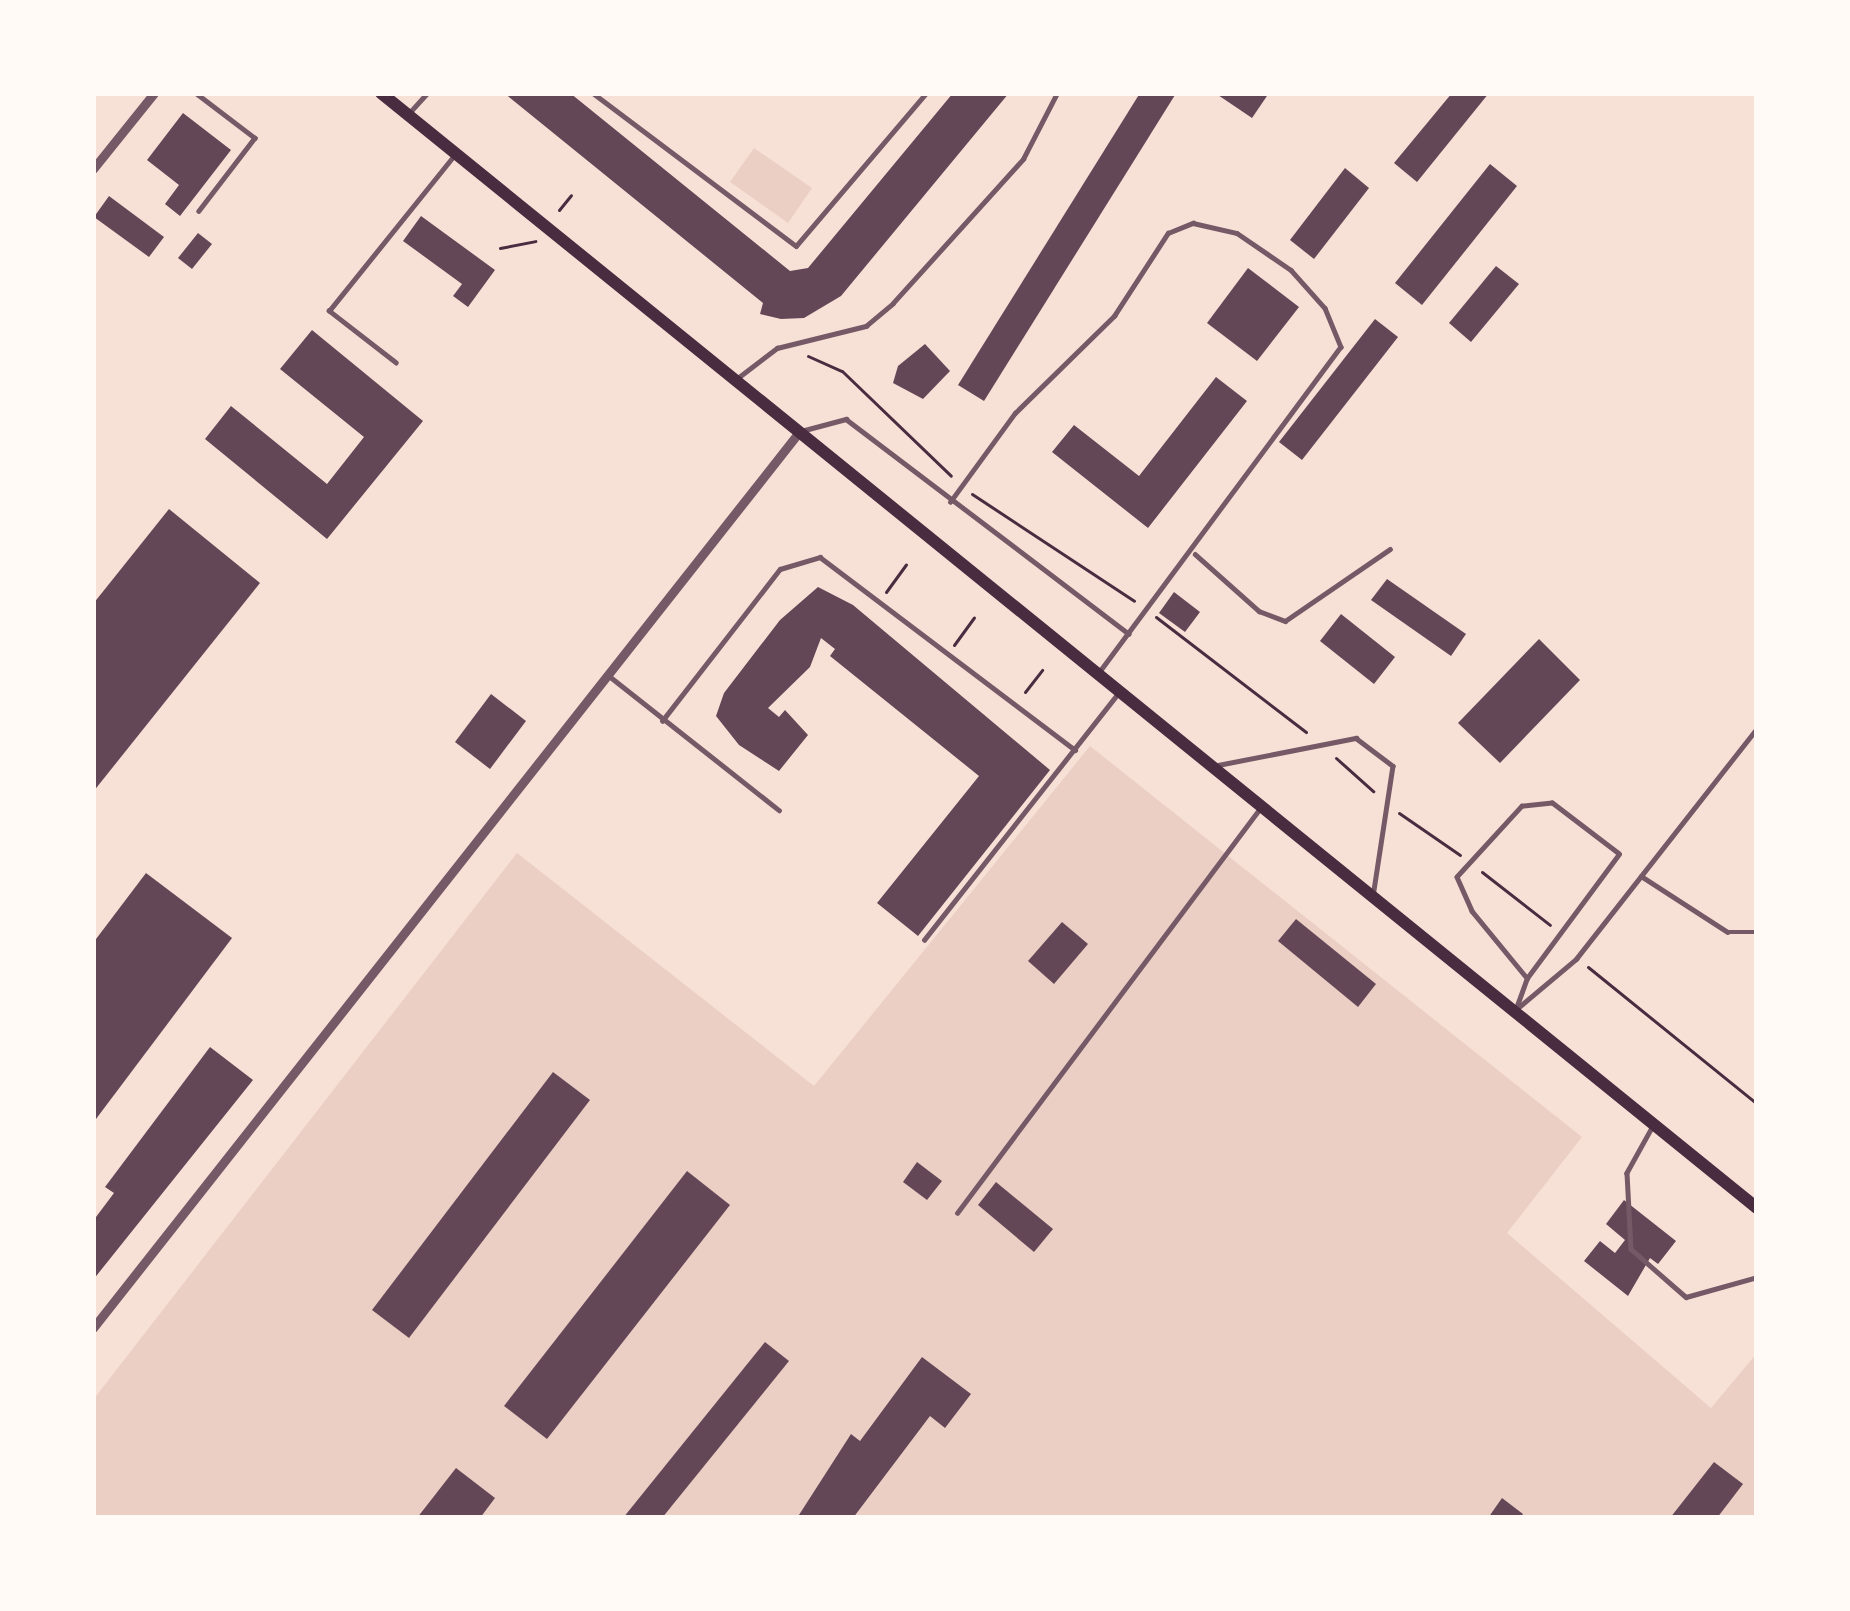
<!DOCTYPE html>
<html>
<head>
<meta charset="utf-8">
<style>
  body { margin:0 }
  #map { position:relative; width:1850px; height:1611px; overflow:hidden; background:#f7e1d7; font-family:"Roboto Condensed",sans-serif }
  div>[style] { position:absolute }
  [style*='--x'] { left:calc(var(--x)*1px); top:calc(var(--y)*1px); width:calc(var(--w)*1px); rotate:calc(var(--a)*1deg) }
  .green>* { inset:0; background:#ebcfc5 }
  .building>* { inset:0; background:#644757 }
  .path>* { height:3px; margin:-1.5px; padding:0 1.5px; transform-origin:1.5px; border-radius:1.5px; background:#4a2c40 }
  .service>* { height:4.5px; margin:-2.25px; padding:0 2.25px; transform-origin:2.25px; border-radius:2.25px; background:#755966 }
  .minor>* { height:9px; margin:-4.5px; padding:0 4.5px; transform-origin:4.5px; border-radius:4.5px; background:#755966 }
  .secondary>* { height:12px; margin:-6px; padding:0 6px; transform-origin:6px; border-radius:6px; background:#4a2c40 }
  span { translate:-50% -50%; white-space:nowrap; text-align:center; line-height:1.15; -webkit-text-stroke:9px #fffaf5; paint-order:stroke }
  .frame { position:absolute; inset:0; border:96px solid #fffaf5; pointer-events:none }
</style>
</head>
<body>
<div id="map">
  <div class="green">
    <div style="clip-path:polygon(754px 148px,812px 188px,788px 223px,730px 182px)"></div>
    <div style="clip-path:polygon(1090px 746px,1582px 1137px,1507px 1233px,1711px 1408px,1757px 1353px,1757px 1518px,93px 1518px,93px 1400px,517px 853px,814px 1086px)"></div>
  </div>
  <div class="building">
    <div style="clip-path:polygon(504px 93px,570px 93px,790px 271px,808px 268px,953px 93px,1009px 93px,841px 296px,804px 318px,781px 319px,760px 314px,763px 303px)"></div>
    <div style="clip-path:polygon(1140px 93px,1175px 95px,984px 401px,958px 385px)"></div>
    <div style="clip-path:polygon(1215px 93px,1269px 93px,1252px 118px)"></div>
    <div style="clip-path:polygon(1452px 93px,1489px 93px,1417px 182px,1394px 163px)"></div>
    <div style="clip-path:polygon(183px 113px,231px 150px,180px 216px,165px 204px,179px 185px,147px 160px)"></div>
    <div style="clip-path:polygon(1490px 164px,1517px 186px,1422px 305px,1395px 283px)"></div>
    <div style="clip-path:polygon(1345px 168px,1369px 188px,1314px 259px,1290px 240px)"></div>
    <div style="clip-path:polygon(109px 196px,164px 237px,149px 257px,94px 217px)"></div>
    <div style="clip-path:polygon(421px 216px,495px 270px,468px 307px,453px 296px,462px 284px,403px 241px)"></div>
    <div style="clip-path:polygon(198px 233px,212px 244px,192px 269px,178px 258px)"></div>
    <div style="clip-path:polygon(1496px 266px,1519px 284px,1471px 342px,1449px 323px)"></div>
    <div style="clip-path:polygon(1248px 268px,1299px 307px,1257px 361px,1207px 323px)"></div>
    <div style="clip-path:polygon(1375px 319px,1398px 337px,1302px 460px,1279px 442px)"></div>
    <div style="clip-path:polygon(312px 330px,423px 421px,327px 539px,205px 439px,231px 406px,327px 484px,364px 437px,280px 369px)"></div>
    <div style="clip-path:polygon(925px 344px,950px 371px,923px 399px,893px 383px,898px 366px)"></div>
    <div style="clip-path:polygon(1216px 377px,1247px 401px,1148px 528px,1052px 452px,1074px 425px,1139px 476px)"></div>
    <div style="clip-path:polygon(169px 509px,260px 583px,93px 792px,93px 604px)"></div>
    <div style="clip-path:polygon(1387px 579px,1466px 634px,1451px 656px,1371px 600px)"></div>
    <div style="clip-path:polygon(818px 587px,853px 605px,1050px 770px,918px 936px,877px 903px,979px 776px,830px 656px,835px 649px,821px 638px,810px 667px,768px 708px,779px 717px,785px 710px,808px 735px,779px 771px,739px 745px,716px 716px,724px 693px,780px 620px)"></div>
    <div style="clip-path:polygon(1174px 592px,1200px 612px,1185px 632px,1159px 613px)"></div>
    <div style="clip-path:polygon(1341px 614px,1395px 657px,1374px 684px,1320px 641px)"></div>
    <div style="clip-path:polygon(1539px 639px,1580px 680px,1500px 763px,1458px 723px)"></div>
    <div style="clip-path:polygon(491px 694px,526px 721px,490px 769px,455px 742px)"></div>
    <div style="clip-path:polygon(146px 873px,232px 938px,93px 1123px,93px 943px)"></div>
    <div style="clip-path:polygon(1296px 919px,1376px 984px,1358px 1007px,1278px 941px)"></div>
    <div style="clip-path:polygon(1062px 922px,1088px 944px,1054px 984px,1028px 961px)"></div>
    <div style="clip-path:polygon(210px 1047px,253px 1080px,93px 1280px,93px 1221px,114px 1193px,105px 1187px)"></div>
    <div style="clip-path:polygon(553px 1072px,590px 1100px,409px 1338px,372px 1310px)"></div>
    <div style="clip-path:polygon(917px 1162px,942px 1181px,927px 1200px,903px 1182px)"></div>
    <div style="clip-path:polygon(687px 1171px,730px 1205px,547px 1439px,504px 1406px)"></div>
    <div style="clip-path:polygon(996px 1182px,1053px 1229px,1034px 1252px,978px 1205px)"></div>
    <div style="clip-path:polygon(1624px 1200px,1676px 1241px,1658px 1264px,1650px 1258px,1628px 1296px,1584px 1261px,1600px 1241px,1615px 1253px,1625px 1240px,1606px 1224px)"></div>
    <div style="clip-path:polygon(765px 1342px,789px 1361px,662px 1518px,623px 1518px)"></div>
    <div style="clip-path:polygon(922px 1357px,971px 1394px,945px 1428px,930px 1416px,853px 1518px,797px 1518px,851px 1434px,860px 1441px)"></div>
    <div style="clip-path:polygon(1714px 1462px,1743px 1484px,1717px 1518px,1670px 1518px)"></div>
    <div style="clip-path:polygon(456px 1468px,495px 1498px,480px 1518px,417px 1518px)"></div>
    <div style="clip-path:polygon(1502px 1498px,1523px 1514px,1520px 1518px,1488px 1518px)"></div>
  </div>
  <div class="path">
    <div style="--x:559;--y:210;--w:19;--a:-51"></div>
    <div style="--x:500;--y:248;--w:36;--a:-11"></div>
    <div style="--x:808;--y:356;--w:37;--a:24"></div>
    <div style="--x:842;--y:371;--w:151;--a:43.9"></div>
    <div style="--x:972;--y:494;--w:194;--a:33.4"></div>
    <div style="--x:886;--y:592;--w:34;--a:-54"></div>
    <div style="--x:1156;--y:617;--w:189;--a:37.5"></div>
    <div style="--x:954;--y:645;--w:34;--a:-54"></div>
    <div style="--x:1025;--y:692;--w:28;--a:-52"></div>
    <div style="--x:1336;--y:758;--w:50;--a:41.7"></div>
    <div style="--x:1399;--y:813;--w:74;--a:34.5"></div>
    <div style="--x:1482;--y:872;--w:86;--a:37.9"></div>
    <div style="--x:1588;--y:967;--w:218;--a:39"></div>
  </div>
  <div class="service">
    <div style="--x:196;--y:93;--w:74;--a:37.3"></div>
    <div style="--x:255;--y:138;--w:92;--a:127.5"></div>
    <div style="--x:593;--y:93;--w:254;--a:37"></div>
    <div style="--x:796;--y:246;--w:201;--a:-49.6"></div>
    <div style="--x:411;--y:111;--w:24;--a:-48"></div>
    <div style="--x:396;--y:363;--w:85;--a:-142.2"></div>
    <div style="--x:329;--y:311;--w:198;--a:-51.2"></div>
    <div style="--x:735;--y:380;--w:53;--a:-37.3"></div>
    <div style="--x:777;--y:348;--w:92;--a:-13.9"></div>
    <div style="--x:866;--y:326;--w:35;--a:-40"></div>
    <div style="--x:893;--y:303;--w:194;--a:-47.9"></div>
    <div style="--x:1023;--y:159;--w:74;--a:-62.7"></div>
    <div style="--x:801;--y:431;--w:47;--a:-14.9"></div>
    <div style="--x:846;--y:419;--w:355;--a:37.2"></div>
    <div style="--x:950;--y:502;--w:110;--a:-53.9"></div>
    <div style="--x:1015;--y:413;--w:139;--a:-44.4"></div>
    <div style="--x:1114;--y:316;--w:99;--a:-57"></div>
    <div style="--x:1168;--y:233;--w:27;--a:-22"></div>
    <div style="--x:1193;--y:223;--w:45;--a:12.8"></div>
    <div style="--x:1237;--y:233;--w:65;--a:34.4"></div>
    <div style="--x:1291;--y:270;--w:51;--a:48.2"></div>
    <div style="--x:1325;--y:308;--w:42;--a:67.7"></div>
    <div style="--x:1341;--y:347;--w:405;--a:126.6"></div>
    <div style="--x:1195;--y:554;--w:86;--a:41.7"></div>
    <div style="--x:1259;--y:611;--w:28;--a:21"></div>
    <div style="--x:1285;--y:621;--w:127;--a:-34.4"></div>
    <div style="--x:608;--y:675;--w:218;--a:38.3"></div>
    <div style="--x:662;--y:721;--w:192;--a:-52.2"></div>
    <div style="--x:780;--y:569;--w:42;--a:-16.7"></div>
    <div style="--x:820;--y:557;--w:320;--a:37.1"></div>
    <div style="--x:1218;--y:765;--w:141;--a:-11.1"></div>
    <div style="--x:1356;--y:738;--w:46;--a:37.1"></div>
    <div style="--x:1393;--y:766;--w:132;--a:98.7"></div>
    <div style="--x:1641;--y:876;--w:103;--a:32.8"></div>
    <div style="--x:1728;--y:932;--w:29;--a:0"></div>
    <div style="--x:924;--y:940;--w:310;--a:-51.8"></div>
    <div style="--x:1519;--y:1007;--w:75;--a:-40.1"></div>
    <div style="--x:1576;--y:959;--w:293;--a:-51.9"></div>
    <div style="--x:1515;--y:1011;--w:35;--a:-70"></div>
    <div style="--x:1527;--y:978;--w:154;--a:-53.4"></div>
    <div style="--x:1619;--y:854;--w:84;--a:-142.7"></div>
    <div style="--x:1552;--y:803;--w:30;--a:174"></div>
    <div style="--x:1522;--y:806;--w:96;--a:132.5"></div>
    <div style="--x:1457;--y:877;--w:37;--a:66"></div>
    <div style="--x:1472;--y:911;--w:87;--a:50.6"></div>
    <div style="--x:1653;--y:1126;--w:54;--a:119"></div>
    <div style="--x:1627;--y:1173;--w:76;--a:87"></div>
    <div style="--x:1631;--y:1249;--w:73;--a:41.1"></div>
    <div style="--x:1686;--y:1297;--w:74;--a:-15.7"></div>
    <div style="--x:957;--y:1213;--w:502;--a:-53.18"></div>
  </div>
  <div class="minor">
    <div style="--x:93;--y:169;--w:97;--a:-51.2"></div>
    <div style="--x:93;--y:1328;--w:1142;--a:-51.76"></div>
  </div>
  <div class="secondary">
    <div style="--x:381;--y:93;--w:1771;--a:39.02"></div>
  </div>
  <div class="frame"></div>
</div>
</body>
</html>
